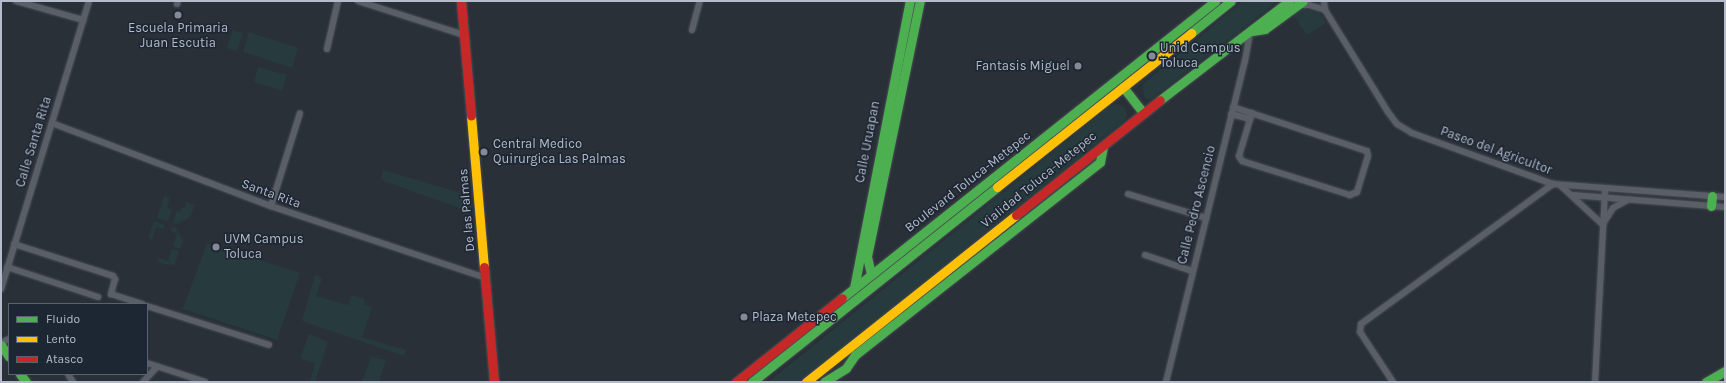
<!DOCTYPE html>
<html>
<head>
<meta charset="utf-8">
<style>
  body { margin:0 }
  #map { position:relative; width:1726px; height:383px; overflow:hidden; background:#2a3038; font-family:Karla,sans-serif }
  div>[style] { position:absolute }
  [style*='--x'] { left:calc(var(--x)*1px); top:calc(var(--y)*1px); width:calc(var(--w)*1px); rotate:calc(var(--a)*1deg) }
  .green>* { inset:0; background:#273a3e }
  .roads { filter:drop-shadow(0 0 1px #484c53) drop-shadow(0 0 1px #484c53) }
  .street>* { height:6px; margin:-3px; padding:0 3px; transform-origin:3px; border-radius:3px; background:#5a5e66 }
  .fast>* { height:9px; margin:-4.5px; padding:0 4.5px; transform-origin:4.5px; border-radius:4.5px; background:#4caf50 }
  .slow>* { height:9px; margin:-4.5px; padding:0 4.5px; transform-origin:4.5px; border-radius:4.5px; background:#ffc107 }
  .jam>* { height:9px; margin:-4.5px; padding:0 4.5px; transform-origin:4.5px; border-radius:4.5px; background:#c62828 }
  .dots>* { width:11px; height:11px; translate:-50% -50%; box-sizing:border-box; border:2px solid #1d2633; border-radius:50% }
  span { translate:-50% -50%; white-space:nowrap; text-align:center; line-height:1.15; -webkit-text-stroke:3px #1d2633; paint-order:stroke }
  .poi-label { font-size:13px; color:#b4bcc9 }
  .left { translate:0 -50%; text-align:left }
  .right { translate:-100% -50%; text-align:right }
  .street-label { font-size:13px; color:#b4bcc9 }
  .frame { position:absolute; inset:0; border:2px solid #b4bcc9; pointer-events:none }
  .legend { position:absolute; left:8px; top:303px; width:140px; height:72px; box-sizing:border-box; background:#1d2633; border:1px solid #59626f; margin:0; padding:5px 7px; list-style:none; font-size:12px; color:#b4bcc9 }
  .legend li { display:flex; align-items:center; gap:8px; height:20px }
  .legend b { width:20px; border:1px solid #59626f }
</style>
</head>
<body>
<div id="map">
  <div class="green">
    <div style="clip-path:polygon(1243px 1px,1278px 1px,1150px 100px,1144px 97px,1143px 84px)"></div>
    <div style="clip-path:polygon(1304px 8px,1320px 13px,1326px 23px,1307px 35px,1293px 14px)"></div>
    <div style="clip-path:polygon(233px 30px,243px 33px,237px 51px,227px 48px)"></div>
    <div style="clip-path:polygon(249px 32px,298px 48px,292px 68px,243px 52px)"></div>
    <div style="clip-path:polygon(258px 67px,287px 75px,282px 91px,254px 82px)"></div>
    <div style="clip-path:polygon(1116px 104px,1125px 107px,1127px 116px,1125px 120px,801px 382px,768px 382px,1109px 107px)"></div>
    <div style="clip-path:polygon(383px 170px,471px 196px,473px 213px,381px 180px)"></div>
    <div style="clip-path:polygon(164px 196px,170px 198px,167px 208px,172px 209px,168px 221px,157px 218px)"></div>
    <div style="clip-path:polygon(186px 202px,195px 205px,190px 217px,177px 224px,173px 223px,177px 211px,180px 212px,182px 207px,185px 208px)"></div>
    <div style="clip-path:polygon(154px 221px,165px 225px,164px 229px,156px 227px,152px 240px,148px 238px)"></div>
    <div style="clip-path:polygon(172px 227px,176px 228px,183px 241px,180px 249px,173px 246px,177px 233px,170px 231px)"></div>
    <div style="clip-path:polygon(207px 243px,300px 273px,277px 340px,183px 309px)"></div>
    <div style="clip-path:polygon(172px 249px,179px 251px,175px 264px,168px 265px,157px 262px,158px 258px,168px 261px)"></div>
    <div style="clip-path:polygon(315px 275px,322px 278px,316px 296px,348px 305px,352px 295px,365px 299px,364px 305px,372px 307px,362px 337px,406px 350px,404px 356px,302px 321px)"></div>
    <div style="clip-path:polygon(309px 334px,328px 342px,315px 382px,310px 382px,315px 363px,300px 359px)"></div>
    <div style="clip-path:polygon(371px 357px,386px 360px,379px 382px,362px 382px)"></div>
  </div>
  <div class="roads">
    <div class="street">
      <div style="--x:16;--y:1;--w:70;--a:15.8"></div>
      <div style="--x:358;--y:1;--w:111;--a:17.8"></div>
      <div style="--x:1324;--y:1;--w:9;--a:84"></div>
      <div style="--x:1325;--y:10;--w:120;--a:58.3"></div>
      <div style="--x:1388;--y:112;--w:15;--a:53"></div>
      <div style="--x:1397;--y:124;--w:17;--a:31"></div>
      <div style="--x:1412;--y:133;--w:150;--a:19.9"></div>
      <div style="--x:1553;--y:184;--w:172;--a:4.3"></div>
      <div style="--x:177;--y:4;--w:3;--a:-72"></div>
      <div style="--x:1298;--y:5;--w:11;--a:0"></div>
      <div style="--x:1309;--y:5;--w:17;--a:17"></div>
      <div style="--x:692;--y:30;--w:30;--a:-75"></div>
      <div style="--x:327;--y:49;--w:49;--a:-77.1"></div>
      <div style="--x:1233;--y:107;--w:141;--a:18.2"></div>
      <div style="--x:1367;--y:151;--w:5;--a:79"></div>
      <div style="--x:1368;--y:156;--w:38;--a:107"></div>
      <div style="--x:1357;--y:192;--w:8;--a:157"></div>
      <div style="--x:1350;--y:195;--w:113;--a:-162.5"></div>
      <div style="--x:1242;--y:161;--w:6;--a:-121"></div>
      <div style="--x:1239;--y:156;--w:45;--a:-73.2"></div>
      <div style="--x:1231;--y:114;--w:20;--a:15"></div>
      <div style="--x:52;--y:123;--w:234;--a:20.8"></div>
      <div style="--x:271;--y:206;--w:227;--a:18.5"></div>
      <div style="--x:1560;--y:185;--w:59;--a:42.9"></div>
      <div style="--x:1128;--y:194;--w:82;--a:17.1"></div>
      <div style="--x:1572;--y:195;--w:153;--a:4.5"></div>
      <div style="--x:271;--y:206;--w:97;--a:-72.7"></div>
      <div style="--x:1604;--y:222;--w:17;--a:-57"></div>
      <div style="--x:1613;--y:208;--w:18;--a:-29"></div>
      <div style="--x:14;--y:244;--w:104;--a:17.9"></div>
      <div style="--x:113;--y:276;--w:4;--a:56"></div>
      <div style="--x:115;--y:279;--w:16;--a:105"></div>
      <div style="--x:111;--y:294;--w:33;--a:18"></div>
      <div style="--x:1145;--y:255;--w:50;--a:18.8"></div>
      <div style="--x:7;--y:267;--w:96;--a:18.2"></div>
      <div style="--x:1;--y:289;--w:301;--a:-73"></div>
      <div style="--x:147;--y:306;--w:128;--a:17.7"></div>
      <div style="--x:1;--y:343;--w:9;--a:-27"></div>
      <div style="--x:147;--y:363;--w:61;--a:18.1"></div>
      <div style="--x:68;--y:374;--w:9;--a:58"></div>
      <div style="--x:143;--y:382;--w:21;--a:-47"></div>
      <div style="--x:1166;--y:382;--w:331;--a:-76.2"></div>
      <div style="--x:1245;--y:61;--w:28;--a:-80"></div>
      <div style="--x:1393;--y:382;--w:60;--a:-123.4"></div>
      <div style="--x:1360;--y:332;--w:8;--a:-83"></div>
      <div style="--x:1361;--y:324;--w:238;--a:-36.1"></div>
      <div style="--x:1595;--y:382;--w:194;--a:-87"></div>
    </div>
    <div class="fast">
      <div style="--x:1252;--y:31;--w:13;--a:-9"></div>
      <div style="--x:1265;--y:29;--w:47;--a:-36.4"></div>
      <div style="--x:1191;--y:33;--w:51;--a:-38.7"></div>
      <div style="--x:1123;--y:87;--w:33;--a:52"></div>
      <div style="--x:1160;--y:100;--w:163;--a:-37.5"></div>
      <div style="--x:1711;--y:206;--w:10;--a:-84"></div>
      <div style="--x:871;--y:274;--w:18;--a:-103"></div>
      <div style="--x:867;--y:256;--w:260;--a:-78.3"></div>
      <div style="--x:854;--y:288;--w:292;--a:-79"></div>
      <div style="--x:842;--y:298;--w:477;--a:-38.5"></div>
      <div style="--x:1;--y:345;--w:14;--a:56"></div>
      <div style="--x:20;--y:374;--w:10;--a:53"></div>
      <div style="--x:752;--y:382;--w:313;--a:-38.5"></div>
      <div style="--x:824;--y:382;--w:26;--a:-32"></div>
      <div style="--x:846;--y:368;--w:16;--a:-55"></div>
      <div style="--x:855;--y:355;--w:312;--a:-38.2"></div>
      <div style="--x:1100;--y:162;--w:16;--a:-79"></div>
      <div style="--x:1706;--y:382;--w:22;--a:-30"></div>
    </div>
    <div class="slow">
      <div style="--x:471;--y:116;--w:152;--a:85.1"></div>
      <div style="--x:997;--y:187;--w:248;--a:-38.4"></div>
      <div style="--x:806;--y:382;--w:268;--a:-38.5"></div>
    </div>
    <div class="jam">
      <div style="--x:461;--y:1;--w:115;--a:85"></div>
      <div style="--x:1016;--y:215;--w:184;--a:-38.6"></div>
      <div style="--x:484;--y:267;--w:115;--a:85"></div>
      <div style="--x:736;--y:382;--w:135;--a:-38.4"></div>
    </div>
  </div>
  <div class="dots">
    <div style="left:178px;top:15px;background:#848b96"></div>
    <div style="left:1152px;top:56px;background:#848b96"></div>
    <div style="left:1078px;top:66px;background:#848b96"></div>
    <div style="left:484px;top:152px;background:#848b96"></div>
    <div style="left:216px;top:247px;background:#848b96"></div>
    <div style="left:744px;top:317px;background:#848b96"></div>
  </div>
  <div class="poi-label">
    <span style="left:178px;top:36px">Escuela Primaria<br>Juan Escutia</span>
    <span class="left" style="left:1160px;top:56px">Unid Campus<br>Toluca</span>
    <span class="right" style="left:1070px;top:66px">Fantasis Miguel</span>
    <span class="left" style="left:493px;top:152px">Central Medico<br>Quirurgica Las Palmas</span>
    <span class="left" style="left:224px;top:247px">UVM Campus<br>Toluca</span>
    <span class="left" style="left:752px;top:317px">Plaza Metepec</span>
  </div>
  <div class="street-label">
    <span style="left:34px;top:142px;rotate:-73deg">Calle Santa Rita</span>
    <span style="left:868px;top:142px;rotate:-79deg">Calle Uruapan</span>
    <span style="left:1496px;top:151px;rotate:20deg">Paseo del Agricultor</span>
    <span style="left:1039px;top:180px;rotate:-39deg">Vialidad Toluca-Metepec</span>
    <span style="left:968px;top:182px;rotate:-38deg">Boulevard Toluca-Metepec</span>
    <span style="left:271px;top:194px;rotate:20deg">Santa Rita</span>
    <span style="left:1197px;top:205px;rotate:-76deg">Calle Pedro Ascencio</span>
    <span style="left:467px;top:210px;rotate:-95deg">De las Palmas</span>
  </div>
  <div class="frame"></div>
  <ul class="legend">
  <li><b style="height:5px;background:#4caf50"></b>Fluido</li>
  <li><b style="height:5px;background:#ffc107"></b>Lento</li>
  <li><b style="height:5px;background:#c62828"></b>Atasco</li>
  </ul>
</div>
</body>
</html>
